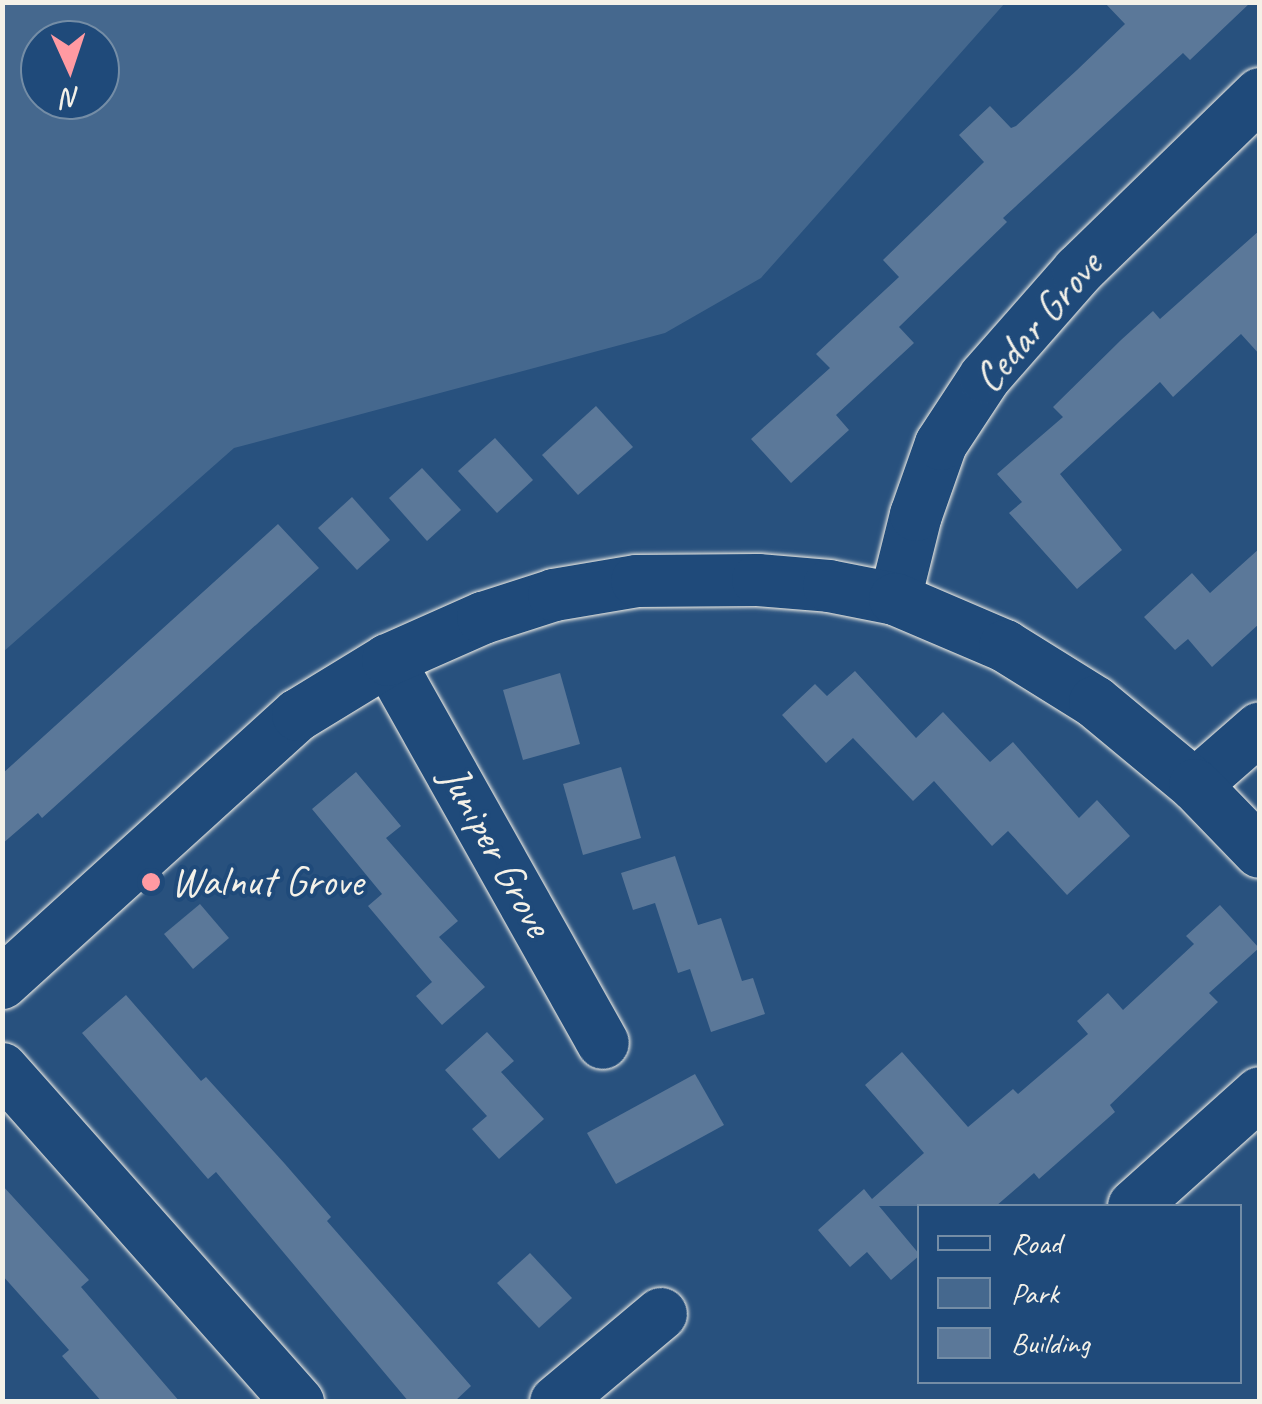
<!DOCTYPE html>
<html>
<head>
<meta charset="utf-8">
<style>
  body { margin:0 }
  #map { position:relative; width:1262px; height:1404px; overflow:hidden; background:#28517e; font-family:Caveat,sans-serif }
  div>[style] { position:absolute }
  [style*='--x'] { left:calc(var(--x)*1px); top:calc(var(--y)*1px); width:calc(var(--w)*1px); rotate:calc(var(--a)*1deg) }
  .green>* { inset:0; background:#45688e }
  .building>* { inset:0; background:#5b7899 }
  .roads { filter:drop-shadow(0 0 2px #f4f1e8) drop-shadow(0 0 2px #f4f1e8) }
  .street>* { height:52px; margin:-26px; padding:0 26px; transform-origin:26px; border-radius:26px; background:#1f4a7a }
  .dots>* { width:28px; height:28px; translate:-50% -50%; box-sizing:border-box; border:5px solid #1f4a7a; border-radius:50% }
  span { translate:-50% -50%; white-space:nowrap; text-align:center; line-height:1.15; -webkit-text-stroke:8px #1f4a7a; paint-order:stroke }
  .street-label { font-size:42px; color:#f4f1e8 }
  .poi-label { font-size:42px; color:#f4f1e8 }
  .left { translate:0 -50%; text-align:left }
  .frame { position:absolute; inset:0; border:5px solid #f4f1e8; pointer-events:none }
  .legend { position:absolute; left:917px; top:1204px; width:325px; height:180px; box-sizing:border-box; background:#1f4a7a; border:2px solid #748da6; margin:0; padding:12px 18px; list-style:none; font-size:30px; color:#f4f1e8 }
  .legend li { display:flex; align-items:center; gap:20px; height:50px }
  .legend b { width:50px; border:2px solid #748da6 }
  .north { position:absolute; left:20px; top:20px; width:100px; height:100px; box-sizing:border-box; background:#1f4a7a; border:2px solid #748da6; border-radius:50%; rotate:177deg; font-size:28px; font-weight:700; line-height:40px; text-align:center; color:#f4f1e8 }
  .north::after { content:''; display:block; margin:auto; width:35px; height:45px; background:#ff9aa2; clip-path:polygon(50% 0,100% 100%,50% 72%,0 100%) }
</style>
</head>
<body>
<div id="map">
  <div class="green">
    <div style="clip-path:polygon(evenodd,3px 2px,1005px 2px,1005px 3px,761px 278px,665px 333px,234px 448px,3px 652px,3px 2px,40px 40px,100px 40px,100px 100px,40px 100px,40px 40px)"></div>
  </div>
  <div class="building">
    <div style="clip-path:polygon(1104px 2px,1251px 2px,1190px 60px,1183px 53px,1003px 218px,1007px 222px,899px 327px,914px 343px,836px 415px,849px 430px,791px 483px,751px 439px,830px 368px,816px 354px,899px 277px,883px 260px,984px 162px,959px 135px,990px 106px,1011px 128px,1016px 126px,1077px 70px,1125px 24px)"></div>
    <div style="clip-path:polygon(1260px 230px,1260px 355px,1241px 334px,1173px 397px,1160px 382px,1060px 474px,1122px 550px,1077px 589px,1009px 513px,1022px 502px,997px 474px,1063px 417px,1053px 407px,1121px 340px,1153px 311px,1160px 319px)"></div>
    <div style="clip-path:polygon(596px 406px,633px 447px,578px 495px,542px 455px)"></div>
    <div style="clip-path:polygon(495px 438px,533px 480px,497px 513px,458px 471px)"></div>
    <div style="clip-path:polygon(422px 468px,461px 510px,427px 541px,389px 498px)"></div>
    <div style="clip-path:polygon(352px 497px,390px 540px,357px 570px,318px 528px)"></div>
    <div style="clip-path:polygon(278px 524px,319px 568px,42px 818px,38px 813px,2px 844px,2px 774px)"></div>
    <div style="clip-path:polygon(1260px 548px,1260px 623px,1212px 667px,1188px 639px,1175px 650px,1144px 617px,1192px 573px,1210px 593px)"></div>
    <div style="clip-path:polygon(855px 671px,916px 738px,943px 712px,990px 762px,1013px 742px,1079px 818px,1097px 800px,1130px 836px,1067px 895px,1008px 831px,992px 846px,934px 781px,913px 801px,853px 738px,826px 763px,782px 715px,815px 684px,827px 696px)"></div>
    <div style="clip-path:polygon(560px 673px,580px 744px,523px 760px,503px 690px)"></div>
    <div style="clip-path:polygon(621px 767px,641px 838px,583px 855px,563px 784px)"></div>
    <div style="clip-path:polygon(356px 772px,401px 826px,386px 838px,458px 921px,439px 937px,485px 987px,442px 1025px,416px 996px,432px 982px,368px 906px,382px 894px,312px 809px)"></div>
    <div style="clip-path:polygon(675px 856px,698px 925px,721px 918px,742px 981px,753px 978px,765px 1014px,711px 1032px,690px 969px,678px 973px,655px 903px,633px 910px,621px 873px)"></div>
    <div style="clip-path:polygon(200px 904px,229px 938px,193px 969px,164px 934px)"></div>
    <div style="clip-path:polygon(1220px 905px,1259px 948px,1209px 993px,1218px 1002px,1110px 1105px,1115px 1112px,1039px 1179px,1034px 1173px,996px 1206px,879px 1206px,920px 1255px,891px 1280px,867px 1252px,850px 1267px,818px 1230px,864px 1189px,872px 1199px,924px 1153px,865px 1085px,902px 1052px,968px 1127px,1013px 1089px,1018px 1094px,1088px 1034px,1077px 1021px,1108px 993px,1123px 1010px,1194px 944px,1186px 936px)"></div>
    <div style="clip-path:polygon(126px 995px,201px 1081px,206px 1077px,285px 1164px,331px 1217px,327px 1221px,471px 1386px,454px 1402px,409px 1402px,216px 1172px,208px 1179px,82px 1033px)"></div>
    <div style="clip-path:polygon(487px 1032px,514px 1061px,501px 1072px,544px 1119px,499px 1159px,472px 1129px,487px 1116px,445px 1070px)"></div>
    <div style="clip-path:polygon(695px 1074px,724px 1125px,616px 1184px,587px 1133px)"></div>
    <div style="clip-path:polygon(2px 1185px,89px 1280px,81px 1287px,180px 1402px,102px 1402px,62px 1356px,69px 1350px,2px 1275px)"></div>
    <div style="clip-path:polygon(530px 1253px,572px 1298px,539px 1328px,497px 1283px)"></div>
  </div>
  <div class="roads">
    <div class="street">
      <div style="--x:895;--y:599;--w:87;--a:-76"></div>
      <div style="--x:916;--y:515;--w:75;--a:-70.6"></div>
      <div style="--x:941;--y:444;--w:80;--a:-56.7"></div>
      <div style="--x:985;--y:377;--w:141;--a:-48.7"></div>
      <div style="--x:1078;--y:271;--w:254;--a:-44.2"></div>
      <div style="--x:388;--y:660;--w:439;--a:60.7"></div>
      <div style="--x:1195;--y:785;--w:86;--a:-41.2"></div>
      <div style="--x:2;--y:983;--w:399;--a:-42.2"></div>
      <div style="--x:298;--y:715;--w:105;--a:-31.4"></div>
      <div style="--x:388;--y:660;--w:104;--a:-23.9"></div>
      <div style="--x:483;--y:618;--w:75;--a:-17.9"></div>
      <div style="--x:554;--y:595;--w:84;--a:-9.6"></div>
      <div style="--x:637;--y:581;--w:121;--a:-0.5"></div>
      <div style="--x:758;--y:580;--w:71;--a:4.8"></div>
      <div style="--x:829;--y:586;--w:67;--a:11.1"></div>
      <div style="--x:895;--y:599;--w:120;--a:23.1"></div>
      <div style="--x:1005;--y:646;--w:106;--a:31.9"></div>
      <div style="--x:1095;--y:702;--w:130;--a:39.7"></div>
      <div style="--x:1195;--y:785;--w:93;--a:45.9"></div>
      <div style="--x:2;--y:1069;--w:446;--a:48.4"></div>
      <div style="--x:1134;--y:1206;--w:169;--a:-41.9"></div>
      <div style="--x:556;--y:1402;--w:137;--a:-40"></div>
    </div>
  </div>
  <div class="dots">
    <div style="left:151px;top:882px;background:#ff9aa2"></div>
  </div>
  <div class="street-label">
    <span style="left:1038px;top:322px;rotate:-49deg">Cedar Grove</span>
    <span style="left:496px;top:851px;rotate:61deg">Juniper Grove</span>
  </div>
  <div class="poi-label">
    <span class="left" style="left:171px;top:882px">Walnut Grove</span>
  </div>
  <div class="frame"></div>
  <ul class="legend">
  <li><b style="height:12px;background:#1f4a7a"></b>Road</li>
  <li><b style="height:28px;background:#45688e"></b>Park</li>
  <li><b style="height:28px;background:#5b7899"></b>Building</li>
  </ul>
  <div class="north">N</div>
</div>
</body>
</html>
